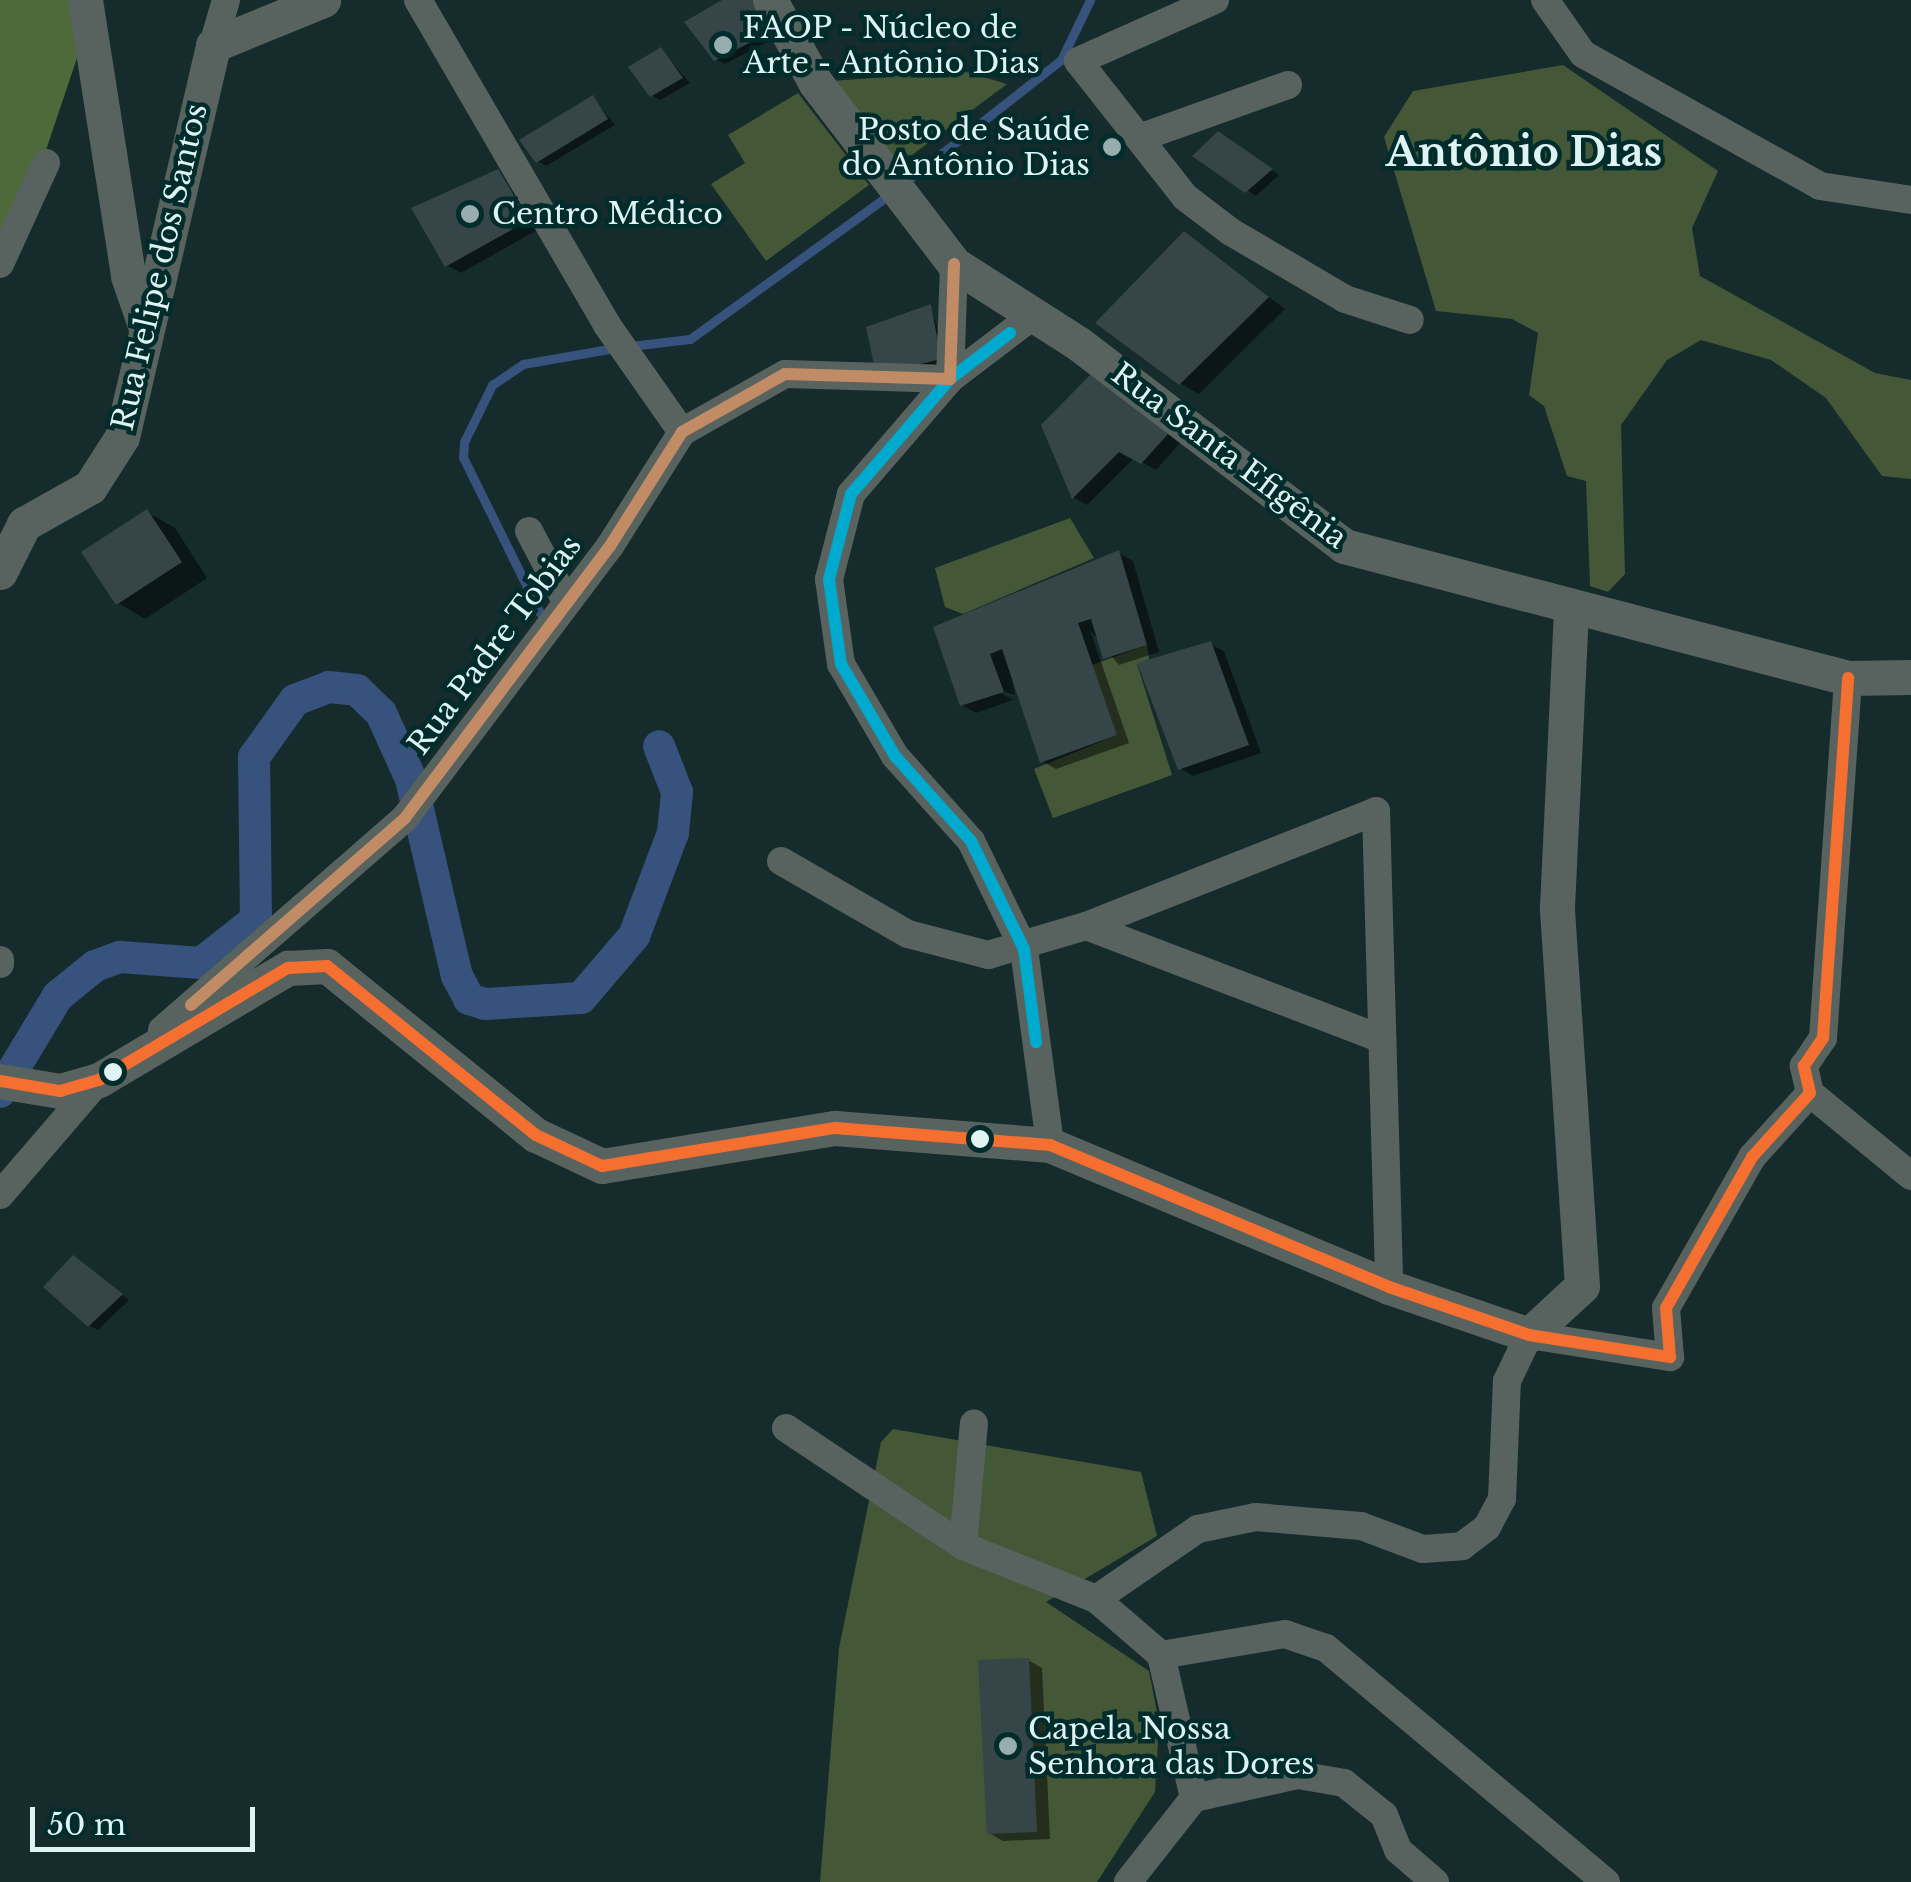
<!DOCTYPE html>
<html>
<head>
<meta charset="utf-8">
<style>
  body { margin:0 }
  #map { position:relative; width:1911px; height:1882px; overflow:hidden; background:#162c2c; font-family:"Libre Baskerville",serif }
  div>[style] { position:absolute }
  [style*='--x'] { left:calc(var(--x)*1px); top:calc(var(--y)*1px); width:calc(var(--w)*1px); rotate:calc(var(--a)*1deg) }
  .green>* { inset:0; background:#445737 }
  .forest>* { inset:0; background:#4e693a }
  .shadow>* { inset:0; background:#0007 }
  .stream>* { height:9px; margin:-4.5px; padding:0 4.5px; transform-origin:4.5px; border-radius:4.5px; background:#36527d }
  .canal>* { height:32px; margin:-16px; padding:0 16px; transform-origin:16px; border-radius:16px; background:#36527d }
  .building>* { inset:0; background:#354548 }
  .minor>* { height:28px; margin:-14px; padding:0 14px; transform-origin:14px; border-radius:14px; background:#58635f }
  .tertiary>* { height:35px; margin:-17.5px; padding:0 17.5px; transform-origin:17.5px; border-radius:17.5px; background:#58635f }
  .bus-1>* { height:12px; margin:-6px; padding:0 6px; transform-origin:6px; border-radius:6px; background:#f46f30 }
  .bus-2>* { height:12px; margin:-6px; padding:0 6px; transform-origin:6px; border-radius:6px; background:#00a9ce }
  .bus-3>* { height:12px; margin:-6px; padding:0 6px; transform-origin:6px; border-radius:6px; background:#c18c65 }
  .dots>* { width:28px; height:28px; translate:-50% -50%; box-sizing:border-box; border:5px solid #012c2c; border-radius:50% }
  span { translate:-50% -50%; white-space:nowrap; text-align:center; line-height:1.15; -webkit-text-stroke:9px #012c2c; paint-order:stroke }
  .poi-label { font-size:30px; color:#def3f2 }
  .left { translate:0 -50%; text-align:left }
  .right { translate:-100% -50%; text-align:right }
  .street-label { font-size:30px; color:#def3f2 }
  .district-label { font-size:40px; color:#def3f2; font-weight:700 }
  .scale { position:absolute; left:30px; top:1807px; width:225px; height:45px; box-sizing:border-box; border:5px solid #def3f2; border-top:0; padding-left:12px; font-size:30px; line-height:35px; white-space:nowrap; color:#def3f2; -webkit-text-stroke:8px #012c2c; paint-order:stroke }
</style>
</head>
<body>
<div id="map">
  <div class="green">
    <div style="clip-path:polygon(1563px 65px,1718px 171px,1692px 228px,1700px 276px,1875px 373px,1911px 380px,1911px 479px,1882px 476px,1826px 398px,1771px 360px,1701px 340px,1667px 360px,1621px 425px,1625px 574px,1608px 592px,1590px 586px,1586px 481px,1567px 476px,1544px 406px,1529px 395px,1538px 333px,1512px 319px,1436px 311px,1384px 137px,1413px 91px)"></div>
    <div style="clip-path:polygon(963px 71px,1007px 84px,912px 155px,892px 156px,832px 81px)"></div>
    <div style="clip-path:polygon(798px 93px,869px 185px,766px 261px,711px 184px,745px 163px,728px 135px)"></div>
    <div style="clip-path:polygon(1070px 518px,1094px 558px,963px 614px,945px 607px,935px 568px)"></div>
    <div style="clip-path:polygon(1147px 645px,1149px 659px,1137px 664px,1172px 775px,1053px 818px,1034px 769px,1117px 735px,1092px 665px)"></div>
    <div style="clip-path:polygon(893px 1429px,1141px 1472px,1157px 1536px,1046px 1602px,1149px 1671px,1159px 1723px,1155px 1792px,1097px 1882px,820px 1882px,839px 1648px,881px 1442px)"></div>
  </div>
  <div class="forest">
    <div style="clip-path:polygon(0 0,76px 0,77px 58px,44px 156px,0 243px)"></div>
  </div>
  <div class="shadow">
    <div style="clip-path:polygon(729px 0,780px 35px,725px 64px,716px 59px)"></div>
    <div style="clip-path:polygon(661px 50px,690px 83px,660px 100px,651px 95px)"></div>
    <div style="clip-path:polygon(593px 98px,615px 125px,546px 166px,538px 161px)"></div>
    <div style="clip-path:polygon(1227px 139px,1279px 175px,1256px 196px,1247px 190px)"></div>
    <div style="clip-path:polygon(497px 172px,541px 228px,461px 273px,447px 265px)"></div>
    <div style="clip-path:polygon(1184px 234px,1285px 309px,1199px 394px,1180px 383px)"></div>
    <div style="clip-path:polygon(931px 307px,948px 363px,886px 378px)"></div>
    <div style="clip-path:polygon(1094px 374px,1180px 443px,1156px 470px,1134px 458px,1087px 505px,1074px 498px,1047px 422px)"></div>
    <div style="clip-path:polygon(147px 512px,175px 528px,207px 578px,145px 619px,118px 603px)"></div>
    <div style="clip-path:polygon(1119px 553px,1133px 561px,1159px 652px,1119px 665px,1090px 630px,1129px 743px,1056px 769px,1042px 761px,1008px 659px,1015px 695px,992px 688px,1013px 700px,976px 713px,962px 705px,936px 629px)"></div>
    <div style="clip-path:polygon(1210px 644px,1224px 651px,1261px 753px,1193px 776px,1180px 768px)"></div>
    <div style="clip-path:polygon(82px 1263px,129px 1300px,98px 1330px,89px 1325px)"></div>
    <div style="clip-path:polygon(1028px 1660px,1042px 1668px,1050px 1839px,1003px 1841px,989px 1833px)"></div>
  </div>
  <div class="stream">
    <div style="--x:904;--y:183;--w:199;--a:-38.1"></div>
    <div style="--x:1061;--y:60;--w:67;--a:-64.2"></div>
    <div style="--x:631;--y:346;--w:59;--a:-6.8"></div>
    <div style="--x:690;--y:339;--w:249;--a:-35.9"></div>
    <div style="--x:540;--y:613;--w:174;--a:-116.3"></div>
    <div style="--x:463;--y:457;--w:15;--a:-86"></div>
    <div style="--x:464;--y:442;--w:64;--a:-63.8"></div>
    <div style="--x:492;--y:385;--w:37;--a:-34"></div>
    <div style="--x:523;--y:364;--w:93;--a:-9.9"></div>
  </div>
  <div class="canal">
    <div style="--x:0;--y:1092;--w:112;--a:-58.9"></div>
    <div style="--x:58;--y:996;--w:48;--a:-39"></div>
    <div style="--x:95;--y:966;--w:27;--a:-20"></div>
    <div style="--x:120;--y:957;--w:81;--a:4.2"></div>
    <div style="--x:201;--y:963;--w:70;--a:-38"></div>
    <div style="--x:256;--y:920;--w:163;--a:-90.7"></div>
    <div style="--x:254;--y:757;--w:70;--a:-54.3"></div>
    <div style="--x:295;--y:700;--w:36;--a:-21"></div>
    <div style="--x:329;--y:687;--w:28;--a:6"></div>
    <div style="--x:357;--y:690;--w:33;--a:44"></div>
    <div style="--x:381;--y:713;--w:72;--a:65.6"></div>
    <div style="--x:411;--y:779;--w:202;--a:76.9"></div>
    <div style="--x:457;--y:976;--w:26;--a:62"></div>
    <div style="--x:469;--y:999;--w:17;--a:17"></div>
    <div style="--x:485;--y:1004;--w:96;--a:-3.6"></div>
    <div style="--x:581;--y:998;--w:82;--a:-49.5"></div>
    <div style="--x:634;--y:936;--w:110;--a:-69.3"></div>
    <div style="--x:673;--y:833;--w:41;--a:-84.4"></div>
    <div style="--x:677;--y:792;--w:49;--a:-111.4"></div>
  </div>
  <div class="building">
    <div style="clip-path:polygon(722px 0,753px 0,774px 30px,714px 61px,684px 22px)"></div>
    <div style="clip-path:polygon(661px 47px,683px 78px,650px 97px,628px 67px)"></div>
    <div style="clip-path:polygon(593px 95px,608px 119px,536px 163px,519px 140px)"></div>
    <div style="clip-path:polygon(1218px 131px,1273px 169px,1245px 193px,1192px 156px)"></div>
    <div style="clip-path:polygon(498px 169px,529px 220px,445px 267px,411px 208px)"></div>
    <div style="clip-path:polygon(1184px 231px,1269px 297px,1179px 385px,1095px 323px)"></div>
    <div style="clip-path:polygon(931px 304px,941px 359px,876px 375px,866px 327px)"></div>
    <div style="clip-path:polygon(1094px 371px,1168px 434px,1141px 464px,1119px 452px,1072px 499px,1041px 425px)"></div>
    <div style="clip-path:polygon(147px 509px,182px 562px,116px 605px,81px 552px)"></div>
    <div style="clip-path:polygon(1119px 550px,1147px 645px,1103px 659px,1091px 619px,1078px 623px,1117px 735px,1040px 763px,1002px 649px,990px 654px,1004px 692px,960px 706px,933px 627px)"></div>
    <div style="clip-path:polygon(1211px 641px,1249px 745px,1178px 770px,1137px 663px)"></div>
    <div style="clip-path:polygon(73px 1255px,123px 1294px,88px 1327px,43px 1287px)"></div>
    <div style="clip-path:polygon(1029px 1658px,1037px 1832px,987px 1834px,978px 1660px)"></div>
  </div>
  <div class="minor">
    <div style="--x:418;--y:0;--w:376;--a:59.8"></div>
    <div style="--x:607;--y:325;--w:131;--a:55"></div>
    <div style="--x:1215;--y:0;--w:150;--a:156"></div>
    <div style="--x:1078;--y:61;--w:173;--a:51.8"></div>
    <div style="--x:1185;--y:197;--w:58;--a:37.3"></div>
    <div style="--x:1231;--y:232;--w:132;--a:30.4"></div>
    <div style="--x:1345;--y:299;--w:68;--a:17.9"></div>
    <div style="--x:1545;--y:0;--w:66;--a:54.9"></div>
    <div style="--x:1583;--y:54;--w:271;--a:29.1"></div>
    <div style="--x:1820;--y:186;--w:92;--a:8.7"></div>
    <div style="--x:213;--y:45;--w:47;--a:-73.9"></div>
    <div style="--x:1142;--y:137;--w:155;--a:-19.6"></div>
    <div style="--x:0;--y:264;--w:111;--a:-65.5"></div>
    <div style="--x:1034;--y:315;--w:106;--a:142.7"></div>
    <div style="--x:950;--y:379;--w:152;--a:130.7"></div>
    <div style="--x:851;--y:494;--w:88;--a:104.5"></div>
    <div style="--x:829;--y:579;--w:86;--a:82"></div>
    <div style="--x:841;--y:664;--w:107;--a:59.6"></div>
    <div style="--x:895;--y:756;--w:114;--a:48.2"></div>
    <div style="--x:971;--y:841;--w:120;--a:63.9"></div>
    <div style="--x:1024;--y:949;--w:198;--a:82.4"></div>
    <div style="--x:529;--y:531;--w:81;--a:62.2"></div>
    <div style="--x:781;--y:861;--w:146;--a:29.9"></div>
    <div style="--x:908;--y:934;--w:83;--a:14.7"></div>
    <div style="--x:988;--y:955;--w:102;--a:-16.5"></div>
    <div style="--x:1086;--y:926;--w:312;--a:-21.6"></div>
    <div style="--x:1376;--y:811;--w:476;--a:88.4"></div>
    <div style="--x:1086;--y:926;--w:317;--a:20.9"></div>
    <div style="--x:0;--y:960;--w:4;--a:90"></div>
    <div style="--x:162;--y:1030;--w:322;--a:-41.1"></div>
    <div style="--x:405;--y:818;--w:341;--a:-53"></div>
    <div style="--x:610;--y:546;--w:135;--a:-57.7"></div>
    <div style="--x:682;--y:432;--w:118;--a:-29.4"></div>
    <div style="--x:785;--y:374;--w:165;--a:1.7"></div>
    <div style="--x:950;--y:379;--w:115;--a:-88"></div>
    <div style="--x:1810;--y:1093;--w:131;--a:39.4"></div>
    <div style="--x:0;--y:1195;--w:152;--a:-49.3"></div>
    <div style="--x:786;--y:1428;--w:213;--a:33.7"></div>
    <div style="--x:963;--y:1546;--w:143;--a:21.7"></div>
    <div style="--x:1096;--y:1599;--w:86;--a:40.7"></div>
    <div style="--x:1161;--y:1655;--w:147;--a:77"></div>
    <div style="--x:1194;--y:1798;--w:107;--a:128.2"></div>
    <div style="--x:963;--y:1546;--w:123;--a:-84.9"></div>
    <div style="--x:1096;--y:1599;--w:124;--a:-34.5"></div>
    <div style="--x:1198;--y:1529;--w:59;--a:-11.7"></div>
    <div style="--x:1256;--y:1517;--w:105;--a:4.9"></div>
    <div style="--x:1361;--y:1526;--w:66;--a:20.4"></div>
    <div style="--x:1423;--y:1549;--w:39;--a:-4"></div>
    <div style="--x:1462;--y:1546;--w:31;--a:-37"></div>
    <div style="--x:1487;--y:1527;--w:32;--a:-62"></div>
    <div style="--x:1502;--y:1499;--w:118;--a:-87.6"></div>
    <div style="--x:1507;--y:1381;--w:51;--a:-64.4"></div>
    <div style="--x:1529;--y:1335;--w:143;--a:8.9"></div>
    <div style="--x:1670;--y:1357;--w:49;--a:-94.7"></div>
    <div style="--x:1666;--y:1308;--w:174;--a:-60.3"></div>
    <div style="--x:1752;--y:1157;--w:86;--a:-47.8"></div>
    <div style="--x:1810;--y:1093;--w:28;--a:-103"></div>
    <div style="--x:1804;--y:1066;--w:34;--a:-56"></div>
    <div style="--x:1823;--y:1038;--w:361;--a:-86"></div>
    <div style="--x:1161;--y:1655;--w:126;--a:-9.6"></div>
    <div style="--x:1285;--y:1634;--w:43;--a:18.9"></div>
    <div style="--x:1326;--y:1648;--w:365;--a:39.9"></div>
    <div style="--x:1194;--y:1798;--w:107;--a:-12.5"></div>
    <div style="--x:1298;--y:1775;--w:47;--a:9.9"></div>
    <div style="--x:1344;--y:1783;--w:51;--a:38.7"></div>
    <div style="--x:1384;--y:1815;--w:38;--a:68"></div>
    <div style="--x:1398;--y:1850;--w:49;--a:40.9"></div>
  </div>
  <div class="tertiary">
    <div style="--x:85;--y:0;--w:279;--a:81.1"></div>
    <div style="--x:128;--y:276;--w:55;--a:70.9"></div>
    <div style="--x:770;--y:0;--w:94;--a:61.2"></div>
    <div style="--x:815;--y:82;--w:229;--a:52.6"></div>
    <div style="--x:954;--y:264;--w:148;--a:32.6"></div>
    <div style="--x:1079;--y:344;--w:333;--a:37.3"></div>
    <div style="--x:1344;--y:546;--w:521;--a:14.68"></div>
    <div style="--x:1848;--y:678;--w:63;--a:-0.9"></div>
    <div style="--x:0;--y:572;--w:54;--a:-63.4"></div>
    <div style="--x:24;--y:524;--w:76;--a:-29.3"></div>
    <div style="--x:90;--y:487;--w:59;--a:-57.4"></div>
    <div style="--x:122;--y:437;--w:402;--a:-76.9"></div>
    <div style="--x:213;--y:45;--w:119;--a:-22.2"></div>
    <div style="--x:0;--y:1081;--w:61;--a:9.5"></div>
    <div style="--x:60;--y:1091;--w:41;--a:-15.8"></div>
    <div style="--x:99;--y:1080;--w:220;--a:-30.7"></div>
    <div style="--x:288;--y:968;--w:39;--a:-3"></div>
    <div style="--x:327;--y:966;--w:269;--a:39"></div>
    <div style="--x:536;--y:1135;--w:73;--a:25.2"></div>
    <div style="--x:602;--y:1166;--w:236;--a:-9.3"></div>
    <div style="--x:835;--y:1128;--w:216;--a:4.5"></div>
    <div style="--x:1050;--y:1145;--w:368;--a:22.7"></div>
    <div style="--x:1389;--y:1287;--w:148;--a:18.9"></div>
    <div style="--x:1529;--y:1335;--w:72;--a:-42.8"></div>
    <div style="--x:1582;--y:1286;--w:380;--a:-93.8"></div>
    <div style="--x:1557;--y:907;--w:296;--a:-87.3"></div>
  </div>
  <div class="bus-1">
    <div style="--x:0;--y:1081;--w:61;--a:9.5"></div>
    <div style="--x:60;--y:1091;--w:41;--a:-15.8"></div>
    <div style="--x:99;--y:1080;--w:220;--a:-30.7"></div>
    <div style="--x:288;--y:968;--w:39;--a:-3"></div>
    <div style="--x:327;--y:966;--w:269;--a:39"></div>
    <div style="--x:536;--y:1135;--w:73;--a:25.2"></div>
    <div style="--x:602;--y:1166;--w:236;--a:-9.3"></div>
    <div style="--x:835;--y:1128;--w:216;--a:4.5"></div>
    <div style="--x:1050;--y:1145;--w:368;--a:22.7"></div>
    <div style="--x:1389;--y:1287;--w:148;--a:18.9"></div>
    <div style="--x:1529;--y:1335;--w:143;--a:8.9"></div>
    <div style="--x:1670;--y:1357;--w:49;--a:-94.7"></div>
    <div style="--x:1666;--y:1308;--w:174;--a:-60.3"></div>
    <div style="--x:1752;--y:1157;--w:86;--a:-47.8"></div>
    <div style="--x:1810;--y:1093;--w:28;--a:-103"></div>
    <div style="--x:1804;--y:1066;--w:34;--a:-56"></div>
    <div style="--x:1823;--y:1038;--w:361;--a:-86"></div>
  </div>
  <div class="bus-2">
    <div style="--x:1010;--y:333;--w:76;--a:142.5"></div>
    <div style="--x:950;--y:379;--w:152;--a:130.7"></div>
    <div style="--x:851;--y:494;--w:88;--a:104.5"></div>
    <div style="--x:829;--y:579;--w:86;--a:82"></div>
    <div style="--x:841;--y:664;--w:107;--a:59.6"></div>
    <div style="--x:895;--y:756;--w:114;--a:48.2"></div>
    <div style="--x:971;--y:841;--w:120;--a:63.9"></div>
    <div style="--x:1024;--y:949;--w:94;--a:82.6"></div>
  </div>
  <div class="bus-3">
    <div style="--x:191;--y:1005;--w:284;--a:-41.1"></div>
    <div style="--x:405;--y:818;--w:341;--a:-53"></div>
    <div style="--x:610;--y:546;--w:135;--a:-57.7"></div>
    <div style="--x:682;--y:432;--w:118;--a:-29.4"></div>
    <div style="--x:785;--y:374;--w:165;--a:1.7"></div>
    <div style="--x:950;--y:379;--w:115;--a:-88"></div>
  </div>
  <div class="dots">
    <div style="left:723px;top:45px;background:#98adad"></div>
    <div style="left:1112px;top:147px;background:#98adad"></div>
    <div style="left:470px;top:214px;background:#98adad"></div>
    <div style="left:113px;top:1072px;background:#def3f2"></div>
    <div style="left:980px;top:1139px;background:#def3f2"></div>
    <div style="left:1008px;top:1746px;background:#98adad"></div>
  </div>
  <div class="poi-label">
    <span class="left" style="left:743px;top:45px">FAOP - Núcleo de<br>Arte - Antônio Dias</span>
    <span class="right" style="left:1090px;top:147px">Posto de Saúde<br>do Antônio Dias</span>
    <span class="left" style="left:492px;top:214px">Centro Médico</span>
    <span class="left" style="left:1028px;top:1746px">Capela Nossa<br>Senhora das Dores</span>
  </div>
  <div class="street-label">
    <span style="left:160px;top:267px;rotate:-77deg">Rua Felipe dos Santos</span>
    <span style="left:1229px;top:456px;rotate:37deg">Rua Santa Efigênia</span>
    <span style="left:495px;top:645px;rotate:-53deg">Rua Padre Tobias</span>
  </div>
  <div class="district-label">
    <span style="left:1524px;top:152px">Antônio Dias</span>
  </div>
  <div class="scale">50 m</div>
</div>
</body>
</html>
